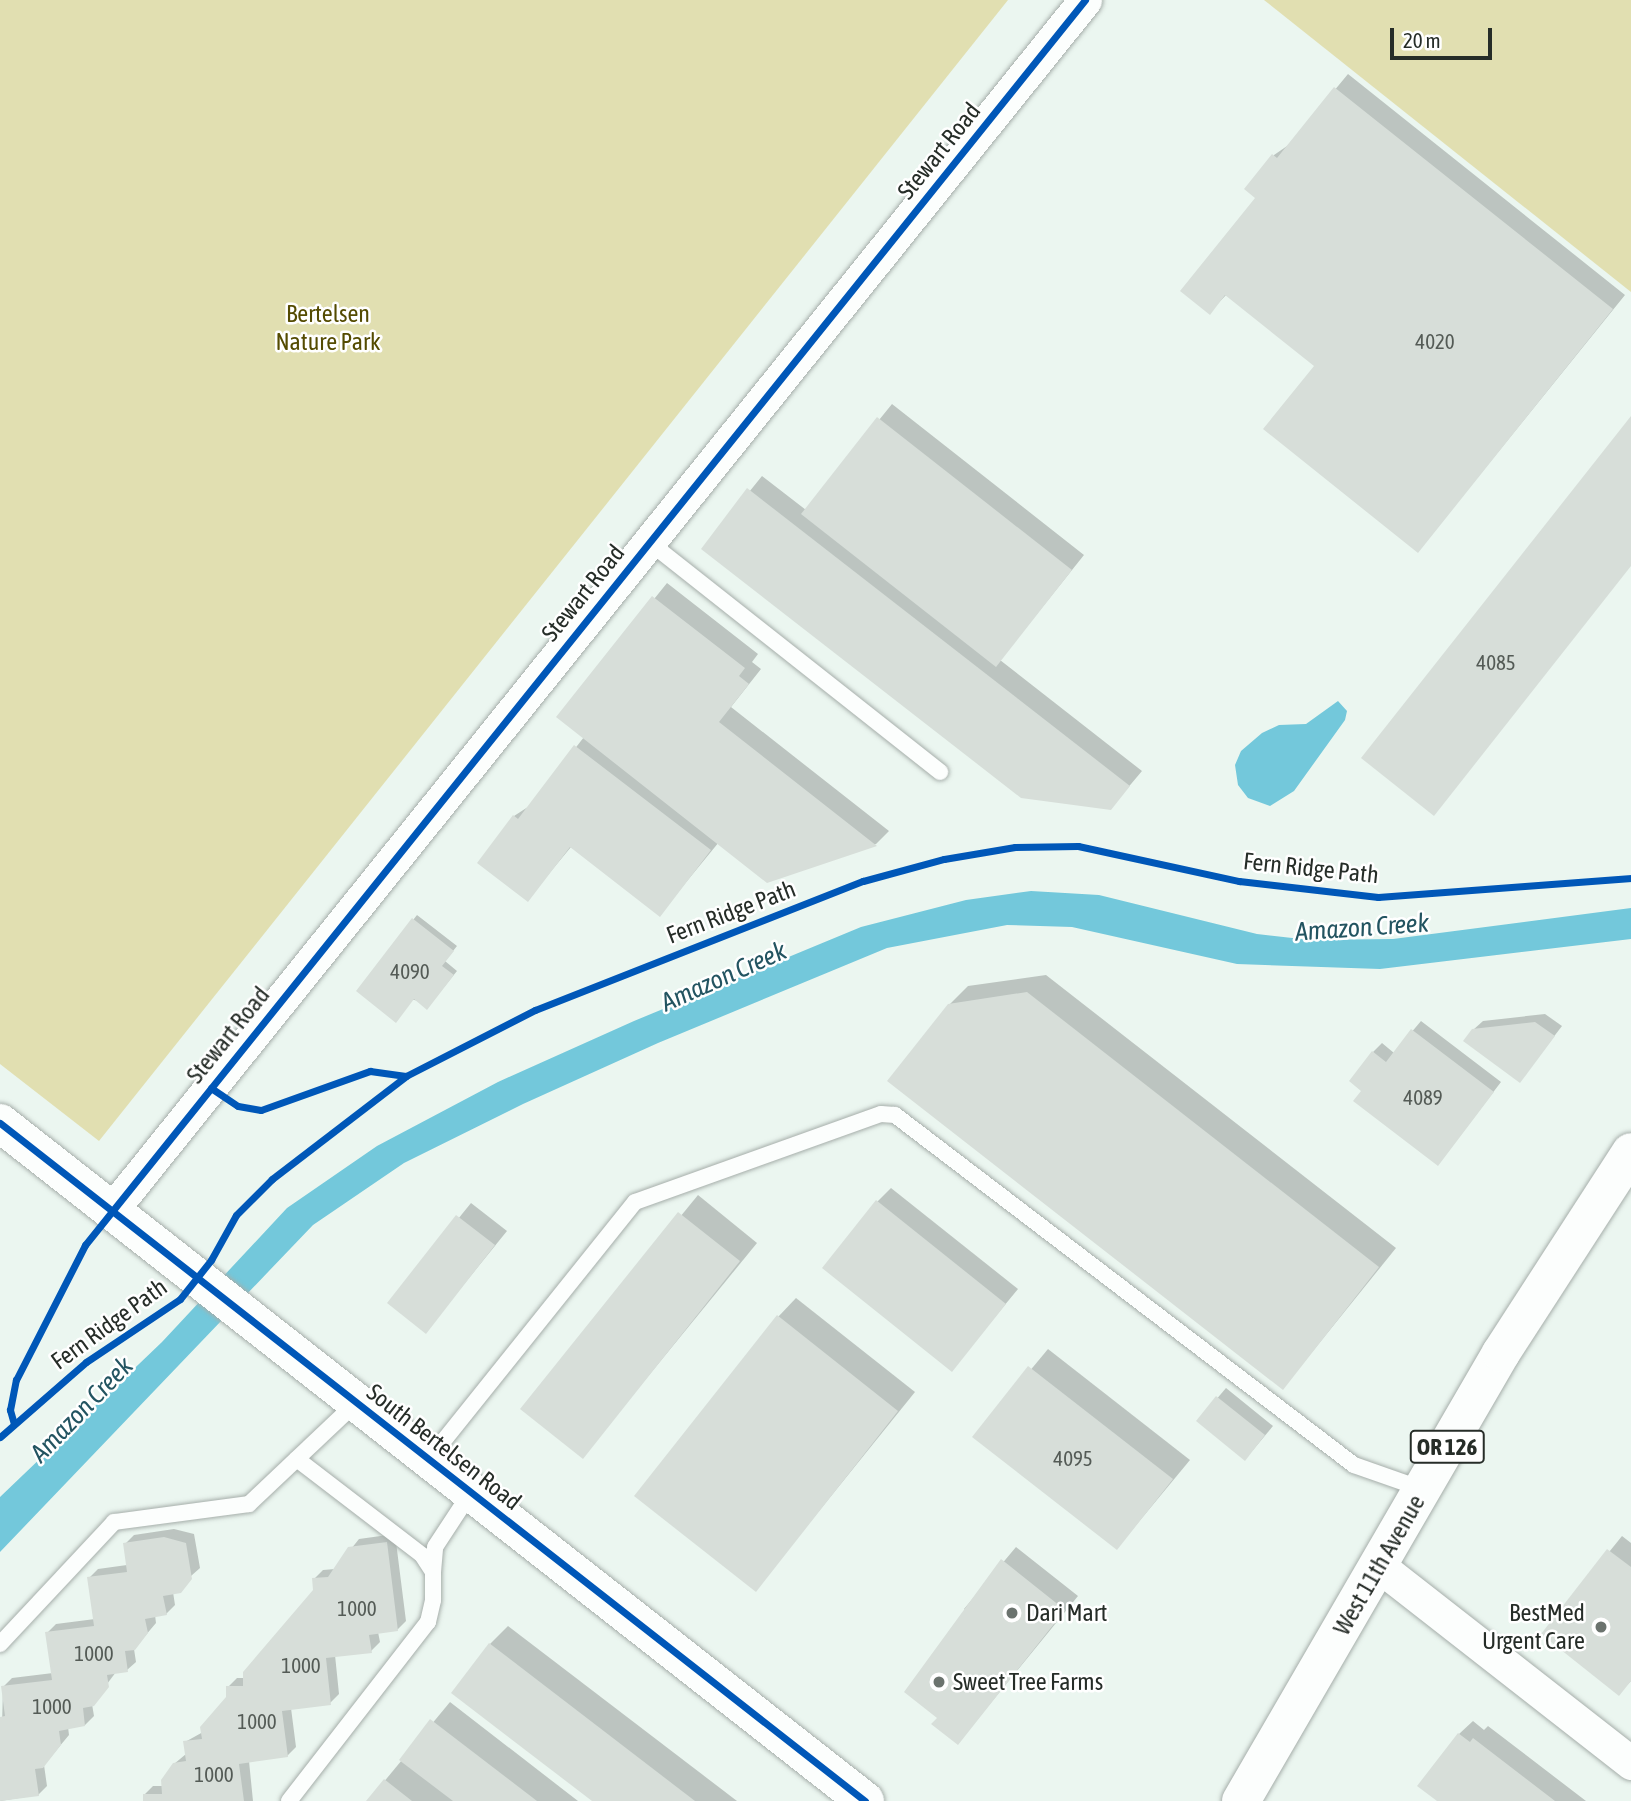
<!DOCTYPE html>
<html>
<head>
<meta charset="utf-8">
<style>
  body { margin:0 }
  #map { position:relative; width:1631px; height:1801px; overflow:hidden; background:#ebf6f0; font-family:"Asap Condensed",sans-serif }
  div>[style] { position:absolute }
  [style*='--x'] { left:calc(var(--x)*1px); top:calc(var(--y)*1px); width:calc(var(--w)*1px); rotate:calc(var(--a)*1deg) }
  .green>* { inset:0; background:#e1dfb1 }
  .water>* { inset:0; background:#73c8db }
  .shadow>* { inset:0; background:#0003 }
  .building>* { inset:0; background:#d7ded9 }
  .roads { filter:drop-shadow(0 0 2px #a6aeaa) drop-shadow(0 0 2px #a6aeaa) }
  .lane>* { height:16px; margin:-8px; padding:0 8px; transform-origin:8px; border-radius:8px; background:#fcfefd }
  .street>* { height:33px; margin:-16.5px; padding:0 16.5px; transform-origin:16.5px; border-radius:16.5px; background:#fcfefd }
  .secondary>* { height:38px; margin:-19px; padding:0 19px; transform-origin:19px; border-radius:19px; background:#fcfefd }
  .primary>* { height:38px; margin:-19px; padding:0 19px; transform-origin:19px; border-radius:19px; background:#fcfefd }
  .cycleway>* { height:7px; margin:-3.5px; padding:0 3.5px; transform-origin:3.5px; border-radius:3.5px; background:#0057b8 }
  .dots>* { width:19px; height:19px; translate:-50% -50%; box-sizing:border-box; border:4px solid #fff; border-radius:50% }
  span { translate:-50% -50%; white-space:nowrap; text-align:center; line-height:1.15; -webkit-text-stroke:5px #fff; paint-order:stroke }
  .number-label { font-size:21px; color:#545b56 }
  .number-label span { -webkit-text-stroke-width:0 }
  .shield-label span { padding:2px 5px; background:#fff; border:2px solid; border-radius:5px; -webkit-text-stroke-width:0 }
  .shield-label { font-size:23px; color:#262d28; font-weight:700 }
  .street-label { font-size:24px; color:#262d28 }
  .park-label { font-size:24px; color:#544b01 }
  .poi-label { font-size:24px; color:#262d28 }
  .left { translate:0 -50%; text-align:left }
  .right { translate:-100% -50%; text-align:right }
  .water-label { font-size:26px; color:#235461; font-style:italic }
  .scale { position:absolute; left:1390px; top:28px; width:102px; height:32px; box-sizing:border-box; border:4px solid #262d28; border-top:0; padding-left:9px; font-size:21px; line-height:24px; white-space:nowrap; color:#262d28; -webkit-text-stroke:5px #fff; paint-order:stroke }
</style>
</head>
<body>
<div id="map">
  <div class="green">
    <div style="clip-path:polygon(0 0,1008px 0,99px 1141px,0 1064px)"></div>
    <div style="clip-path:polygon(1264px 0,1631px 0,1631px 292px)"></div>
  </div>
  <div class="water">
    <div style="clip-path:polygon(1338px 701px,1347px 711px,1345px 720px,1294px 791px,1270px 806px,1248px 798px,1238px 785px,1235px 765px,1241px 751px,1262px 733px,1279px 725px,1306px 724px)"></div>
    <div style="clip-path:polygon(1031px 891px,1099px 895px,1257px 934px,1310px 940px,1393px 939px,1631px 908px,1631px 939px,1380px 969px,1237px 964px,1072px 927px,1007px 925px,887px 948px,658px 1043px,523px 1104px,404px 1163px,313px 1225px,0 1552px,0 1497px,162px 1342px,287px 1208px,377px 1146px,498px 1082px,634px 1021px,861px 927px,966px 900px)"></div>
  </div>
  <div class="shadow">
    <div style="clip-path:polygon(1348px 74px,1625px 295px,1418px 551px,1316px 366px,1227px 294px,1210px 312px,1274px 155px,1290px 144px)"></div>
    <div style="clip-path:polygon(892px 404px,1084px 555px,1000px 660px,1142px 771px,1110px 809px,703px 549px,762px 476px,806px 510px)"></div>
    <div style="clip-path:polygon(667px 583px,758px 654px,752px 662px,761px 669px,731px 707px,889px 831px,876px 844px,768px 881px,719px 842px,660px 914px,571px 847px,528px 899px,514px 816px,531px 805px,584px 737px,559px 717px)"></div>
    <div style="clip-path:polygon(417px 915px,457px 946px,445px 961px,457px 971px,431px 1003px,358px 990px)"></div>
    <div style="clip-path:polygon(1046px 975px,1396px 1248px,1283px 1388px,949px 1005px,968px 986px)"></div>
    <div style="clip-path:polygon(1545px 1014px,1562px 1026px,1520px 1081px,1473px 1030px,1483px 1021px)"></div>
    <div style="clip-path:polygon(1421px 1021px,1501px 1082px,1446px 1154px,1373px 1052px,1382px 1043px,1394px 1053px)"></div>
    <div style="clip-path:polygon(891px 1188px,1018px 1289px,952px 1369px,877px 1202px)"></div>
    <div style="clip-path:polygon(698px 1195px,757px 1243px,582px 1457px,523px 1409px)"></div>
    <div style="clip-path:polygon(471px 1203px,507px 1231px,426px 1331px,390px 1303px)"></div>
    <div style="clip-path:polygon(796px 1298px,915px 1392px,756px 1589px,778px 1317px)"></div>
    <div style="clip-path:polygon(1048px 1349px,1190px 1460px,1117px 1548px,975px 1437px)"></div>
    <div style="clip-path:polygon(1226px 1388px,1273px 1426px,1253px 1450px,1198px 1421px)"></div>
    <div style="clip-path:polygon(174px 1529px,194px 1534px,200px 1568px,173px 1592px,175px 1605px,166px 1614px,155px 1615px,156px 1623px,134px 1649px,136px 1662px,127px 1670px,116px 1672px,92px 1704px,94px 1716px,85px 1725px,68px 1727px,69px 1735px,44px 1765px,47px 1786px,38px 1795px,0 1801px,3px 1687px,12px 1678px,53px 1673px,47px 1633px,56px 1624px,95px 1619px,89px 1578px,98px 1569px,127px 1565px,125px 1544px,134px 1535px)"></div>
    <div style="clip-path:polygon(395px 1534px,406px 1621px,397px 1630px,378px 1632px,380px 1642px,371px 1651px,335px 1655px,339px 1694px,330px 1703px,291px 1708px,296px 1747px,287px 1756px,249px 1761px,253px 1801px,145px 1801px,144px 1795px,153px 1786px,163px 1786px,174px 1764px,186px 1754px,185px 1742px,203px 1732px,228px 1698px,228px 1687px,237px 1678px,245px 1678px,315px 1590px,314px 1579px,323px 1570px,335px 1569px,359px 1539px)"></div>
    <div style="clip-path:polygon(1622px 1536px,1631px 1543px,1631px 1681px,1619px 1693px,1543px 1634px)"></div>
    <div style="clip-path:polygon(1016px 1547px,1078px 1596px,958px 1743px,939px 1718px,968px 1613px,964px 1609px)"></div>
    <div style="clip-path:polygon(508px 1626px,737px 1801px,595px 1801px,490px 1644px)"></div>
    <div style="clip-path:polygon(450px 1702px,578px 1801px,368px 1801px)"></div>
    <div style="clip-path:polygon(1473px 1721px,1484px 1730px,1488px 1726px,1586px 1801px,1440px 1801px,1459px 1734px)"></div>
  </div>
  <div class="building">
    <div style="clip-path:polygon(1334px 87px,1613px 309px,1418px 553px,1263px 429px,1314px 366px,1225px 295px,1210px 315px,1180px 291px,1255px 198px,1244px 189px,1272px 154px,1277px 158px)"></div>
    <div style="clip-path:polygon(1631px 416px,1631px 566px,1434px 816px,1361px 758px)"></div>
    <div style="clip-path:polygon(877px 417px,1072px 570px,996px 667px,801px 514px)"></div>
    <div style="clip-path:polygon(747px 488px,1130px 786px,1111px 810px,1021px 798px,701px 549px)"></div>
    <div style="clip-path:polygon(652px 596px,745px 668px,739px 676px,749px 684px,719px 722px,877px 846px,767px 883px,556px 717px)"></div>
    <div style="clip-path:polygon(574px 745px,711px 850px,660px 917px,570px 847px,528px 902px,477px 863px,513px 815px,518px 819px)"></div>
    <div style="clip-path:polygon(412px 918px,454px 951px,442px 966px,454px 975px,427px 1010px,414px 999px,396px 1023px,356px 991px)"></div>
    <div style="clip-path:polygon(1027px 992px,1379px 1267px,1283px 1390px,887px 1081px,948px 1004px)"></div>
    <div style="clip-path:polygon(1535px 1022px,1555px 1036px,1520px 1083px,1463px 1041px,1472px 1029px)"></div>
    <div style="clip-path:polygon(1411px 1029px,1494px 1092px,1438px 1166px,1353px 1101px,1361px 1091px,1349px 1081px,1372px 1051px,1386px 1062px)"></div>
    <div style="clip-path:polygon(876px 1200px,1006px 1304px,952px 1372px,822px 1268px)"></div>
    <div style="clip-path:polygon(678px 1212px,740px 1261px,583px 1459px,520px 1409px)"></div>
    <div style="clip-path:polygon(456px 1215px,495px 1245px,426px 1334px,387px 1303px)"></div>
    <div style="clip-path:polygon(777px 1315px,898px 1411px,756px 1592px,634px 1496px)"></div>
    <div style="clip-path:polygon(1028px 1366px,1173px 1479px,1117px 1550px,972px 1437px)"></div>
    <div style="clip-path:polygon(1216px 1396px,1265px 1435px,1245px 1461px,1196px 1421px)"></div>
    <div style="clip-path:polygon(164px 1537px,186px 1543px,192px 1579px,181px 1593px,163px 1596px,167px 1615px,145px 1619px,148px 1633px,135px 1650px,125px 1651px,128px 1672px,107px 1675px,109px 1687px,94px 1706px,83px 1708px,85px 1726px,59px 1731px,61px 1745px,43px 1768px,35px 1769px,39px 1796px,0 1801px,0 1717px,5px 1716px,1px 1686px,52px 1680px,45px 1632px,94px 1626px,87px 1577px,127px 1572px,123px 1543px)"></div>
    <div style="clip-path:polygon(387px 1542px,398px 1631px,369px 1635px,372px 1653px,326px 1658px,331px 1705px,282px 1711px,288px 1757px,239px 1764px,244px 1801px,143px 1801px,143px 1794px,162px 1794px,161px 1780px,173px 1763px,186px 1761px,183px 1741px,202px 1739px,200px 1727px,226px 1697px,226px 1686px,243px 1686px,243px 1672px,313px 1590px,312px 1578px,328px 1577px,348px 1547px)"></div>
    <div style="clip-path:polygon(1607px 1549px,1631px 1567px,1631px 1681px,1619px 1696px,1541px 1634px)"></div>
    <div style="clip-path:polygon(1001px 1559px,1065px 1610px,958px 1745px,931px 1724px,937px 1718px,904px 1692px)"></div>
    <div style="clip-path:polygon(489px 1643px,695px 1801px,592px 1801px,451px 1693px)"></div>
    <div style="clip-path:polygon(430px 1719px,537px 1801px,453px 1801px,399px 1760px)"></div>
    <div style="clip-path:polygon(1458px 1733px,1470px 1742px,1473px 1738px,1555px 1801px,1437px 1801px,1417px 1786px)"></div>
    <div style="clip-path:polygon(384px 1779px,412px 1801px,366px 1801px)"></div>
  </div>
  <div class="roads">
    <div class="lane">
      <div style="--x:649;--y:542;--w:371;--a:38.3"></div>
      <div style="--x:429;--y:1459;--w:329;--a:-51.3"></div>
      <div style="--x:635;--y:1202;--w:261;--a:-19.7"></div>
      <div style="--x:881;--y:1114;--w:14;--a:4"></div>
      <div style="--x:895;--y:1115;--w:577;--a:37.33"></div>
      <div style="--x:1354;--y:1465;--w:72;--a:19.4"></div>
      <div style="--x:433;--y:1572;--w:25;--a:-85"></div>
      <div style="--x:435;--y:1547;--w:66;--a:-56.8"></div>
      <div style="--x:0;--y:1644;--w:167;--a:-46.9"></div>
      <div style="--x:114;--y:1522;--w:136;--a:-7.6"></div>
      <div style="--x:249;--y:1504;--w:149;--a:-43.4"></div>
      <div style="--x:289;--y:1801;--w:227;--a:-52.2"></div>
      <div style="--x:428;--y:1622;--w:23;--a:-77"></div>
      <div style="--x:433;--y:1600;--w:28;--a:-90"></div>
      <div style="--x:433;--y:1572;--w:20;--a:-123"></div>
      <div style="--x:422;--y:1555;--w:158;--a:-142.5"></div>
    </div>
    <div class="street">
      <div style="--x:111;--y:1211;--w:1554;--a:-51.19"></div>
      <div style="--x:1379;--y:1566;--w:320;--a:38"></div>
    </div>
    <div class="secondary">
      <div style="--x:0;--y:1123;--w:1099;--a:38.09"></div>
    </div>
    <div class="primary">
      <div style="--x:1241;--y:1801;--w:518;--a:-59.87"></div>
      <div style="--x:1501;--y:1353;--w:239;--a:-57.1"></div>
    </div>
  </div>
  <div class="cycleway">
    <div style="--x:211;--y:1088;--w:32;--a:34"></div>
    <div style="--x:238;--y:1106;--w:23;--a:10"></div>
    <div style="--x:261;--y:1110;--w:116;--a:-19.7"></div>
    <div style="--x:370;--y:1071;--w:36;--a:8"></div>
    <div style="--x:0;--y:1123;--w:1099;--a:38.09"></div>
    <div style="--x:14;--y:1424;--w:15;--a:-106"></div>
    <div style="--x:10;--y:1410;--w:31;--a:-79"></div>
    <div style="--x:16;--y:1380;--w:152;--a:-62.9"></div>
    <div style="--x:85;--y:1245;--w:1597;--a:-51.23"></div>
    <div style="--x:0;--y:1437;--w:114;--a:-41.1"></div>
    <div style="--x:86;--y:1362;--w:113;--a:-33.8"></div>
    <div style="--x:180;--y:1299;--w:50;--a:-51.5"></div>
    <div style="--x:211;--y:1260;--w:51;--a:-60.9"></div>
    <div style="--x:236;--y:1215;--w:51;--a:-45"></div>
    <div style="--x:272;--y:1179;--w:169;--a:-37.5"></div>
    <div style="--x:406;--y:1076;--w:145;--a:-27.1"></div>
    <div style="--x:535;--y:1010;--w:352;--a:-21.5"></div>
    <div style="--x:863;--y:881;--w:84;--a:-15.2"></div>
    <div style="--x:944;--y:859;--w:72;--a:-9.6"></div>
    <div style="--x:1015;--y:847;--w:63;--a:-0.9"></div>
    <div style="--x:1078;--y:846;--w:165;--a:12.3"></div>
    <div style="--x:1239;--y:881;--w:140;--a:6.6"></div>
    <div style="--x:1378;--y:897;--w:254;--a:-4.3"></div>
  </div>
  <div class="dots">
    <div style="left:1012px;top:1613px;background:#6b736e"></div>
    <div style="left:1601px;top:1627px;background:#6b736e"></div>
    <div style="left:939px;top:1682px;background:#6b736e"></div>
  </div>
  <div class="number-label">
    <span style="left:1435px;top:341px">4020</span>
    <span style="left:1496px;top:662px">4085</span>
    <span style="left:410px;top:971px">4090</span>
    <span style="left:1423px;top:1097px">4089</span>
    <span style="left:1073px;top:1458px">4095</span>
    <span style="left:357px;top:1608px">1000</span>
    <span style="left:94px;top:1653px">1000</span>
    <span style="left:301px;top:1665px">1000</span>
    <span style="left:52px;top:1706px">1000</span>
    <span style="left:257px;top:1721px">1000</span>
    <span style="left:214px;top:1774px">1000</span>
  </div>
  <div class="shield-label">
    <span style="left:1447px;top:1447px">OR 126</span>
  </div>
  <div class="street-label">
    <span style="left:939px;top:151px;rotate:-51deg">Stewart Road</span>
    <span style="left:583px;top:593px;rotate:-51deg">Stewart Road</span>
    <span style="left:1311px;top:868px;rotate:6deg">Fern Ridge Path</span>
    <span style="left:731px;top:912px;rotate:-21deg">Fern Ridge Path</span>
    <span style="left:228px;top:1035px;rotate:-51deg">Stewart Road</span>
    <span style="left:109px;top:1324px;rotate:-36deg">Fern Ridge Path</span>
    <span style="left:444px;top:1447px;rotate:38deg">South Bertelsen Road</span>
    <span style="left:1379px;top:1565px;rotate:-60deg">West 11th Avenue</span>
  </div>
  <div class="park-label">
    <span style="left:328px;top:328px">Bertelsen<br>Nature Park</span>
  </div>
  <div class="poi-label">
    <span class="left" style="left:1026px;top:1613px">Dari Mart</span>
    <span class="right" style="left:1585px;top:1627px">BestMed<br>Urgent Care</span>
    <span class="left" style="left:953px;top:1682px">Sweet Tree Farms</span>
  </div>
  <div class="water-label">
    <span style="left:1362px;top:928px;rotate:-4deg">Amazon Creek</span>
    <span style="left:724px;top:977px;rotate:-24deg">Amazon Creek</span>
    <span style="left:82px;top:1410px;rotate:-46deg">Amazon Creek</span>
  </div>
  <div class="scale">20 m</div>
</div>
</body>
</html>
